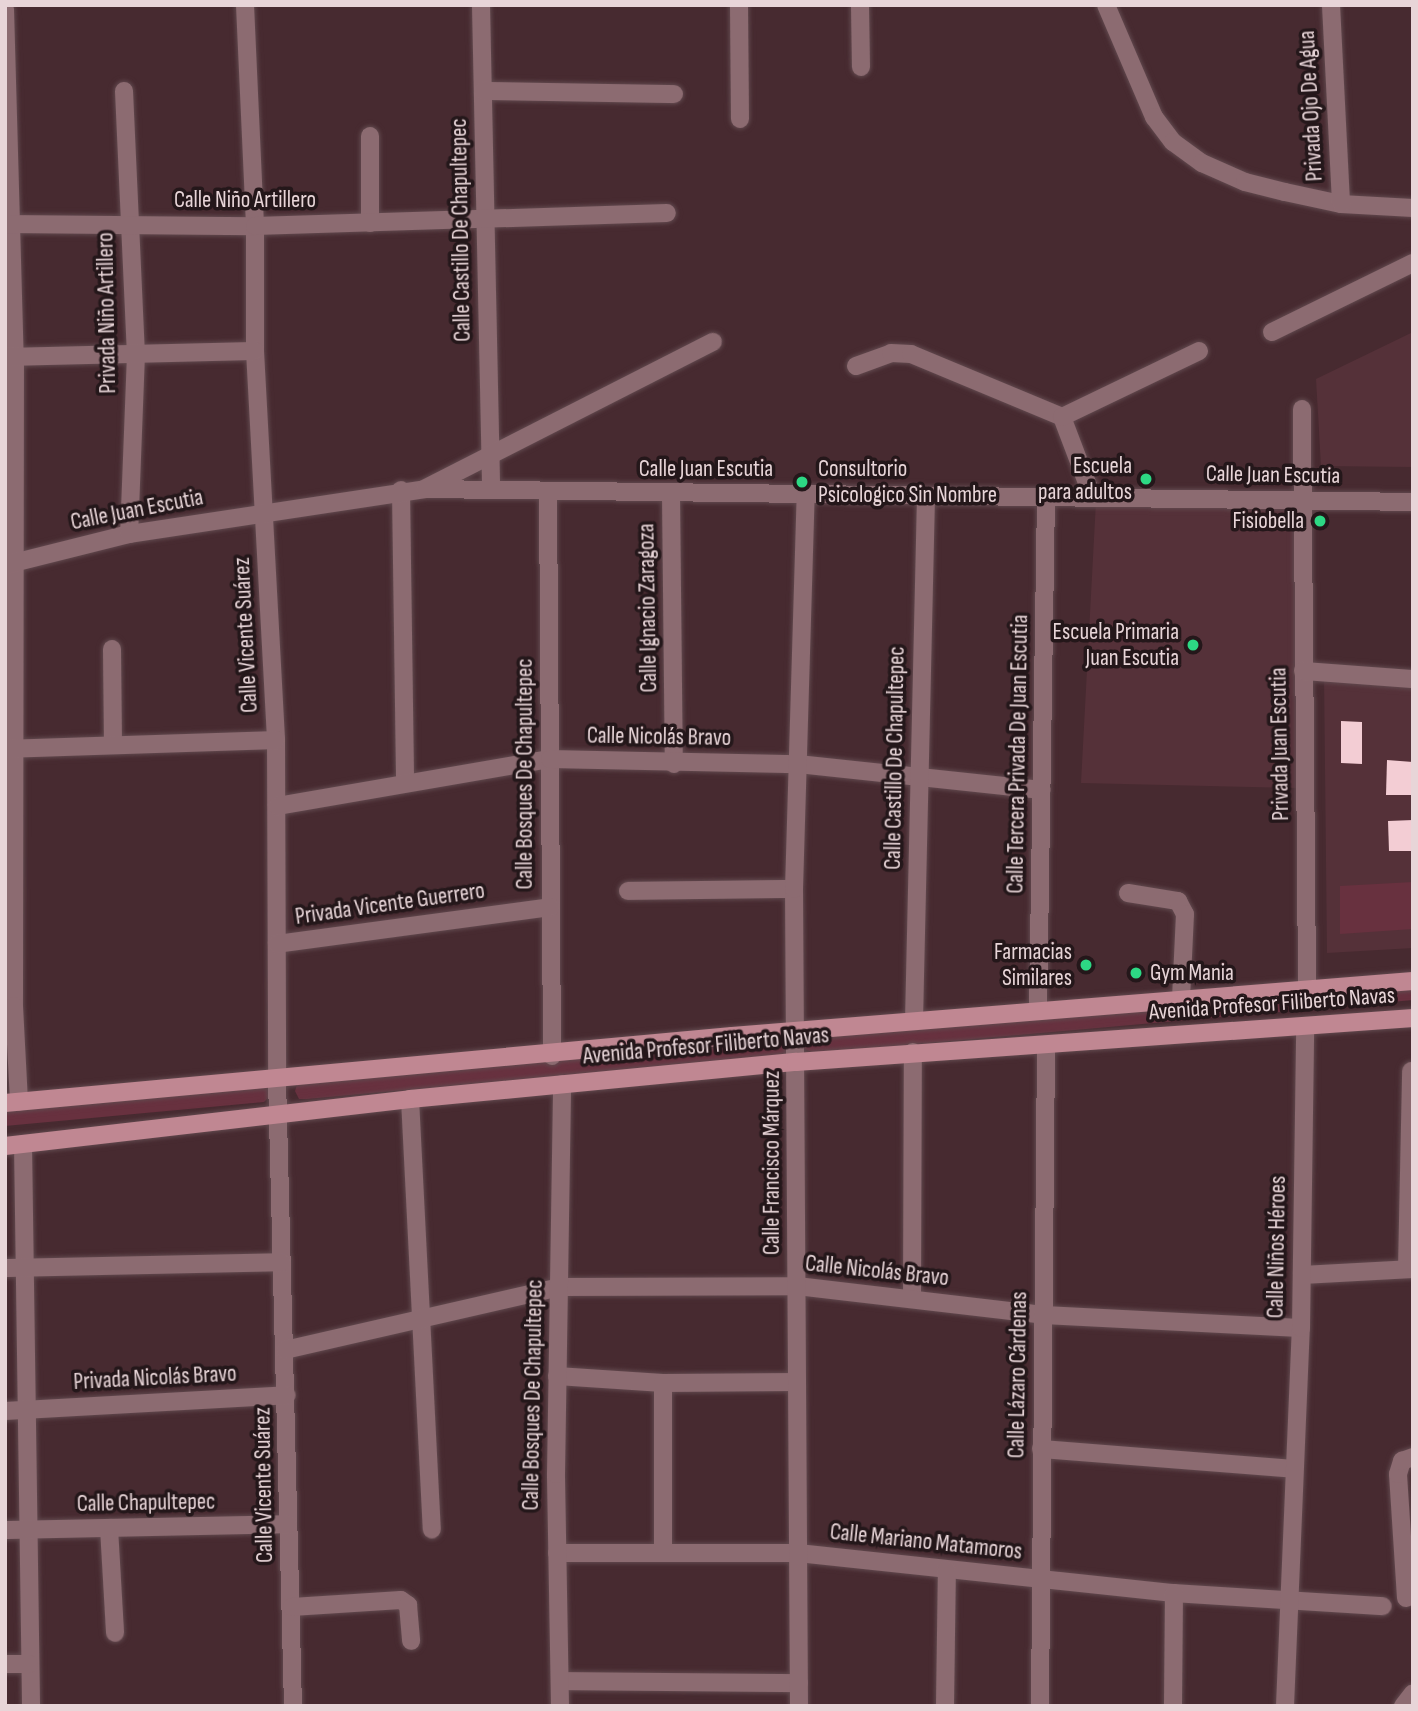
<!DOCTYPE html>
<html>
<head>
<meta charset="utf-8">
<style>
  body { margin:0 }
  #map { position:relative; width:1418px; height:1711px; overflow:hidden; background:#472a30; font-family:"Sofia Sans Condensed",sans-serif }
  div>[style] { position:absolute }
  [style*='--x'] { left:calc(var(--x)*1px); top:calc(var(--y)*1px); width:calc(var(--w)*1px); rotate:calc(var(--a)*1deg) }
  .built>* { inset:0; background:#553139 }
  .green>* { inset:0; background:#68313f }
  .building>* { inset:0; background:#f3cdd4 }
  .roads { filter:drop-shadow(0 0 2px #61494e) drop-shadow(0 0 2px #61494e) }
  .minor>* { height:18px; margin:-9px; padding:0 9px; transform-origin:9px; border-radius:9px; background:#8c6b71 }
  .major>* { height:18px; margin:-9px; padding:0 9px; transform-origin:9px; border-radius:9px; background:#c08792 }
  .dots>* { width:19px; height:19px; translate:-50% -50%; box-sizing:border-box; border:4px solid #24171a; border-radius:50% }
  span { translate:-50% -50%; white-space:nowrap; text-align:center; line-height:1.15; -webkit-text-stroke:7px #24171a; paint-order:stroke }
  .street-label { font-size:23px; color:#e8d5d8 }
  .poi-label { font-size:23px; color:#e8d5d8 }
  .right { translate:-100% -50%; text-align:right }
  .left { translate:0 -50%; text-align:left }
  .frame { position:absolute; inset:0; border:7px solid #e8d5d8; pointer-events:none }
</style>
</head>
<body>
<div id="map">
  <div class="built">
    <div style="clip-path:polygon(1413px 332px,1413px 467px,1321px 466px,1316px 379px)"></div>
    <div style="clip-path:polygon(1096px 501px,1300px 506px,1297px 788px,1081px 783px)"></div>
    <div style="clip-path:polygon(1324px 673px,1413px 681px,1413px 948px,1327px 953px)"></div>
  </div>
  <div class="green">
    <div style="clip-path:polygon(1413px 882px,1413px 929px,1340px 934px,1340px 886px)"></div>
    <div style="clip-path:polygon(1413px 984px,1413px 1000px,815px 1053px,804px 1049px,807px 1037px)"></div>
    <div style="clip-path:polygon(779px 1039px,788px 1043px,789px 1052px,784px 1055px,307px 1099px,299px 1099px,295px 1091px,297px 1085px)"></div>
    <div style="clip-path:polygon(268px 1086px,271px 1095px,264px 1102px,5px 1126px,5px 1110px)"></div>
  </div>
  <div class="building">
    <div style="clip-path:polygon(1341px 721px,1362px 722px,1362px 764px,1341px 763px)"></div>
    <div style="clip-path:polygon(1387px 760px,1413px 762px,1413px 795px,1386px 795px)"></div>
    <div style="clip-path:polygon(1413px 820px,1413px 851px,1389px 851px,1388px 821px)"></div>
  </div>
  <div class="roads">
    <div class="minor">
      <div style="--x:245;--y:5;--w:221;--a:87.4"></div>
      <div style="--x:255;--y:226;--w:125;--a:90"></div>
      <div style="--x:255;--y:351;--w:390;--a:86.9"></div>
      <div style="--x:276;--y:740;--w:339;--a:89.8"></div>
      <div style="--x:277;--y:1079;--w:627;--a:88.54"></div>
      <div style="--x:481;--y:5;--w:485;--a:88.8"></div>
      <div style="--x:739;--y:5;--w:114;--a:89.5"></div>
      <div style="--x:860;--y:5;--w:62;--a:89.1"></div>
      <div style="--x:1106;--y:5;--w:122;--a:66.8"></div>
      <div style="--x:1154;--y:117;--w:31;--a:53"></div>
      <div style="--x:1173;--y:142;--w:36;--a:36"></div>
      <div style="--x:1202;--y:163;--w:47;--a:23.8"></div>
      <div style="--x:1245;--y:182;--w:41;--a:14"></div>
      <div style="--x:1285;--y:192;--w:57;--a:12.1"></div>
      <div style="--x:1341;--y:204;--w:72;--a:3.2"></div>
      <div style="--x:1331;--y:5;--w:199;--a:87.1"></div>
      <div style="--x:5;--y:9;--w:348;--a:88.4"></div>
      <div style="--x:15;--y:357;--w:649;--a:90.09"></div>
      <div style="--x:14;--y:1006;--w:96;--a:87"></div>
      <div style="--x:124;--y:91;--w:263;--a:87.4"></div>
      <div style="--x:136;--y:354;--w:180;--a:92.2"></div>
      <div style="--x:483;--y:91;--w:191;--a:0.9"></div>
      <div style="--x:370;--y:136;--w:87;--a:90"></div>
      <div style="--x:5;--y:224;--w:250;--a:0.5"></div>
      <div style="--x:255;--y:226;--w:412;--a:-1.8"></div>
      <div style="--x:1272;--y:332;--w:157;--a:-26.1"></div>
      <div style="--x:5;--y:357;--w:250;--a:-1.4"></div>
      <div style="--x:856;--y:366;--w:37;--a:-20"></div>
      <div style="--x:891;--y:353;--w:20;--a:3"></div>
      <div style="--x:911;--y:354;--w:164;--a:22.6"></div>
      <div style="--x:1062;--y:417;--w:85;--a:69.2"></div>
      <div style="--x:1302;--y:409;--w:578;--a:89.5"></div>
      <div style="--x:1062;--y:417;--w:152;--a:-25.7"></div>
      <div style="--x:426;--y:488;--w:322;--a:-27"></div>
      <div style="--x:401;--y:490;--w:291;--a:89.2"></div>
      <div style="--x:548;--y:492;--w:564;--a:89.59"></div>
      <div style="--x:671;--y:494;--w:270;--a:89.4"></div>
      <div style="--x:5;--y:565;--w:128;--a:-14"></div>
      <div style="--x:129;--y:534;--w:299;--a:-8.6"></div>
      <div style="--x:425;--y:489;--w:988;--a:0.75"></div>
      <div style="--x:112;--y:649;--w:96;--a:89.4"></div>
      <div style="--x:1303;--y:671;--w:110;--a:4.2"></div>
      <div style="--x:5;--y:749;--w:271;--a:-1.9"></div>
      <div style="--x:277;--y:806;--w:277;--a:-9.8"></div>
      <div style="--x:550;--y:759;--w:248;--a:1.2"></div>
      <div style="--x:798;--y:764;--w:245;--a:6.1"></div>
      <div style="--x:628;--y:891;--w:166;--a:-0.7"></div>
      <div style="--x:1128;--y:893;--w:51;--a:9.1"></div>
      <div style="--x:1178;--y:901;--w:15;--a:62"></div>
      <div style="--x:1185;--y:914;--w:85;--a:92.7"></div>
      <div style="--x:277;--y:944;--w:276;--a:-7.7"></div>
      <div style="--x:1038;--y:1011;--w:514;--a:-89.11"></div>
      <div style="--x:914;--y:1021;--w:525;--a:-88.69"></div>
      <div style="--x:410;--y:1099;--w:431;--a:87.1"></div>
      <div style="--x:23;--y:1144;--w:562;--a:89.18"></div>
      <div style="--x:5;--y:1268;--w:277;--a:-1.2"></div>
      <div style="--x:1407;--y:1269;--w:198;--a:-88.8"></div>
      <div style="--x:1302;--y:1275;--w:111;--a:-3.1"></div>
      <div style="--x:912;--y:1299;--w:247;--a:-89.8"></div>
      <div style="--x:285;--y:1350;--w:281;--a:-12.9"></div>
      <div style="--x:559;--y:1287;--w:238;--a:-0.2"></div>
      <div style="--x:797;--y:1286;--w:248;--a:6.7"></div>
      <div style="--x:1043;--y:1315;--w:258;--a:2.9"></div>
      <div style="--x:557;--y:1376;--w:106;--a:3.8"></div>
      <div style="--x:663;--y:1383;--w:134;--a:-0.4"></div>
      <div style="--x:5;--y:1411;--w:282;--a:-3.2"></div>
      <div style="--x:1041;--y:1449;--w:254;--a:4.5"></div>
      <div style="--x:109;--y:1528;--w:105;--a:86.7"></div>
      <div style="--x:5;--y:1530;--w:283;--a:-1.2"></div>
      <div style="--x:557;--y:1553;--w:241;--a:0"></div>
      <div style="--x:798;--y:1553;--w:378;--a:6.1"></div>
      <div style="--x:1174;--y:1593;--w:209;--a:3.6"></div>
      <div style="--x:663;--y:1553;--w:170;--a:-90"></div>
      <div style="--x:1406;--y:1598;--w:124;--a:-93.7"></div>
      <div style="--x:1398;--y:1474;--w:14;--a:-73"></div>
      <div style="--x:1402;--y:1461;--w:12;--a:-20"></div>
      <div style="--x:292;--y:1607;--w:109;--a:-3.7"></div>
      <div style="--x:401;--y:1600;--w:9;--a:36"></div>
      <div style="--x:408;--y:1605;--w:36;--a:85"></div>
      <div style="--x:5;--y:1664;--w:24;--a:0"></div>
      <div style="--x:561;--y:1681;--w:238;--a:0.5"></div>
      <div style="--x:560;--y:1706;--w:232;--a:-91"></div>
      <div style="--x:556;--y:1474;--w:390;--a:-89.1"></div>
      <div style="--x:799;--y:1706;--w:817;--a:-90.35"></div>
      <div style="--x:794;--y:889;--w:395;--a:-88.3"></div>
      <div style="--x:945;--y:1706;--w:136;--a:-89.2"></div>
      <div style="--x:1040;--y:1706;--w:660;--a:-89.48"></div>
      <div style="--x:1173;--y:1706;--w:113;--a:-89.5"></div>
      <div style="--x:1285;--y:1706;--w:378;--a:-87.6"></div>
      <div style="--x:1301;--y:1328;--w:302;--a:-89.2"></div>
      <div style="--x:1403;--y:1706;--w:16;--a:-52"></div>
    </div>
    <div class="major">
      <div style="--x:5;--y:1103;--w:730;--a:-5.27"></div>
      <div style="--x:732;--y:1036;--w:683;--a:-4.62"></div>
      <div style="--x:5;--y:1146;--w:408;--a:-6.6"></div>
      <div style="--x:410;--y:1099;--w:388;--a:-5.5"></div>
      <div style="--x:796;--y:1062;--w:619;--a:-4.08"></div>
    </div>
  </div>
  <div class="dots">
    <div style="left:1146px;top:479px;background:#2dd884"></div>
    <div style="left:802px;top:482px;background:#2dd884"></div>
    <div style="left:1320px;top:521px;background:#2dd884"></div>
    <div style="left:1193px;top:645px;background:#2dd884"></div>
    <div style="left:1086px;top:965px;background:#2dd884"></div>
    <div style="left:1136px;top:973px;background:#2dd884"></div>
  </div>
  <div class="street-label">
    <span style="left:1311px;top:106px;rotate:-93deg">Privada Ojo De Agua</span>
    <span style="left:245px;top:200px">Calle Niño Artillero</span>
    <span style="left:461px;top:230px;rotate:-91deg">Calle Castillo De Chapultepec</span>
    <span style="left:107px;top:313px;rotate:-91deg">Privada Niño Artillero</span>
    <span style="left:706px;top:469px">Calle Juan Escutia</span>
    <span style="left:1273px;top:475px;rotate:1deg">Calle Juan Escutia</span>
    <span style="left:137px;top:510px;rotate:-11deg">Calle Juan Escutia</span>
    <span style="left:648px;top:608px;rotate:-91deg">Calle Ignacio Zaragoza</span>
    <span style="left:246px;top:635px;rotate:-93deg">Calle Vicente Suárez</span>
    <span style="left:659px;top:737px;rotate:1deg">Calle Nicolás Bravo</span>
    <span style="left:1280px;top:744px;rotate:-91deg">Privada Juan Escutia</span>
    <span style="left:1018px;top:754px;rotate:-89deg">Calle Tercera Privada De Juan Escutia</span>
    <span style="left:895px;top:758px;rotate:-89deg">Calle Castillo De Chapultepec</span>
    <span style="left:525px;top:774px;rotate:-90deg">Calle Bosques De Chapultepec</span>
    <span style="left:390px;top:904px;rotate:-8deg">Privada Vicente Guerrero</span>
    <span style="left:1272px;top:1004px;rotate:-4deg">Avenida Profesor Filiberto Navas</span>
    <span style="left:706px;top:1046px;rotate:-5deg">Avenida Profesor Filiberto Navas</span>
    <span style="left:772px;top:1163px;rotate:-90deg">Calle Francisco Márquez</span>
    <span style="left:1277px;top:1247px;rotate:-89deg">Calle Niños Héroes</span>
    <span style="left:877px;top:1271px;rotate:6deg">Calle Nicolás Bravo</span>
    <span style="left:1018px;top:1375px;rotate:-89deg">Calle Lázaro Cárdenas</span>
    <span style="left:155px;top:1378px;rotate:-3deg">Privada Nicolás Bravo</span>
    <span style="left:533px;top:1395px;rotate:-89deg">Calle Bosques De Chapultepec</span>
    <span style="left:264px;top:1485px;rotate:-91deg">Calle Vicente Suárez</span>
    <span style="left:146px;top:1503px;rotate:-1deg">Calle Chapultepec</span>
    <span style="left:926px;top:1542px;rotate:6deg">Calle Mariano Matamoros</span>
  </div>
  <div class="poi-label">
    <span class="right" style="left:1132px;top:479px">Escuela<br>para adultos</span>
    <span class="left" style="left:818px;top:482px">Consultorio<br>Psicologico Sin Nombre</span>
    <span class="right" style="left:1304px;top:521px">Fisiobella</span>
    <span class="right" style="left:1179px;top:645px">Escuela Primaria<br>Juan Escutia</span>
    <span class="right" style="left:1072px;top:965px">Farmacias<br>Similares</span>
    <span class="left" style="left:1150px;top:973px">Gym Mania</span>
  </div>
  <div class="frame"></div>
</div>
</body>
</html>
